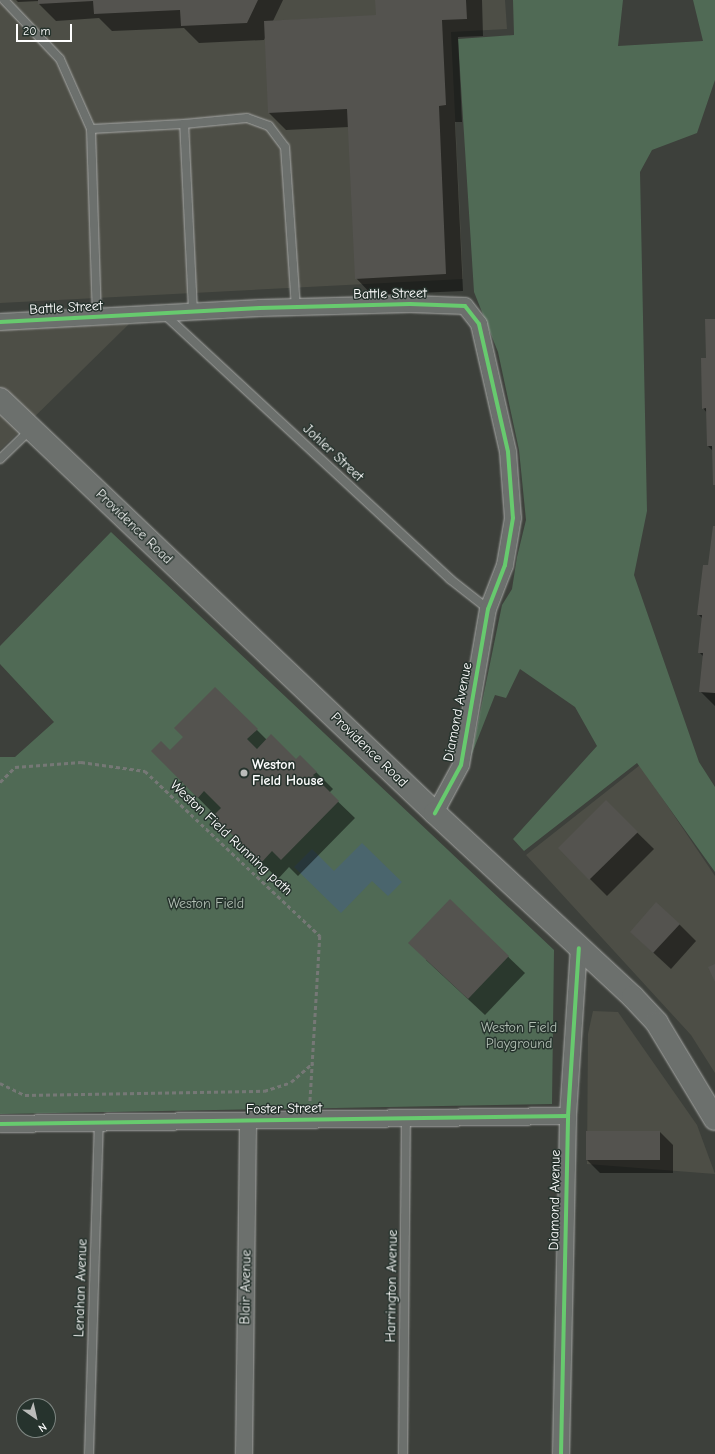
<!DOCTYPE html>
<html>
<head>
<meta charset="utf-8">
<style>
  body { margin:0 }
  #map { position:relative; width:715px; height:1454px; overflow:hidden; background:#3d403b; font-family:"Comic Neue",sans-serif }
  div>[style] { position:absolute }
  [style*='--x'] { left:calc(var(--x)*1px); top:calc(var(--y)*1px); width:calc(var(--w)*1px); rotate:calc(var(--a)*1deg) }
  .built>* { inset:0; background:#4d4e46 }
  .green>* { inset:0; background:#506a55 }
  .water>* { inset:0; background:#4a656d }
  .shadow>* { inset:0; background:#0007 }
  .building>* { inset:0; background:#54534f }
  .path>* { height:2.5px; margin-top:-1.25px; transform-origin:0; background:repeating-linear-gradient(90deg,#767876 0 4px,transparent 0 7px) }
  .roads { filter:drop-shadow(0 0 1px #a8a9a7) drop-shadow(0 0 1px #a8a9a7) }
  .lane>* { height:8px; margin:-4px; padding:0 4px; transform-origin:4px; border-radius:4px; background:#6c706d }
  .street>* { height:16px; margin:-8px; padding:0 8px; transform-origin:8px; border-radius:8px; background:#6c706d }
  .secondary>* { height:22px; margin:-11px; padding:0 11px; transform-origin:11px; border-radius:11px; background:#6c706d }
  .cycleway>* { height:4px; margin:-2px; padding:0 2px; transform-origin:2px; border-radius:2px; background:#67ca6e }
  .dots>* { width:11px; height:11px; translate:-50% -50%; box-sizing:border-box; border:2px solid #26332d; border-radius:50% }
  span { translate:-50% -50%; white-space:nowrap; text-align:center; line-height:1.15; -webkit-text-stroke:3px #26332d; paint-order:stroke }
  .street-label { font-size:14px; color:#fff }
  .poi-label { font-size:14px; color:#fff; font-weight:700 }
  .left { translate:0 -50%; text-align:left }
  .park-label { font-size:14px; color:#b2bfb4 }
  .north { position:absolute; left:16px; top:1398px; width:40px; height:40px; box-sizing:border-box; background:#26332d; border:1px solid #7d8581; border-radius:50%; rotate:146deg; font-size:11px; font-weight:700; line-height:16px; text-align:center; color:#fff }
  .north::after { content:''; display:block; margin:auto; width:14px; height:18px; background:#bbbcba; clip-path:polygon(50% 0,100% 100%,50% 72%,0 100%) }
  .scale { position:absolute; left:16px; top:24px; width:56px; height:18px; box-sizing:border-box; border:2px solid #fff; border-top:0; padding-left:5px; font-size:12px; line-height:14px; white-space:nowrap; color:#fff; -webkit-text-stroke:3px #26332d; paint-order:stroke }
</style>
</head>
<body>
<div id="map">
  <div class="built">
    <div style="clip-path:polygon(0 0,505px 0,507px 29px,451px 32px,463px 279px,0 303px)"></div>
    <div style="clip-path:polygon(129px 324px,19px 432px,0 450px,0 328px)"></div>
    <div style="clip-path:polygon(640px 765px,715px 876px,715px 1073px,691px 1035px,526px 855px)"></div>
    <div style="clip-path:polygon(593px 1011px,618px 1012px,697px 1125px,715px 1174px,587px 1164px,588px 1034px)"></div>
  </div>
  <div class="green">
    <div style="clip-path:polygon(513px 0,623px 0,618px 46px,703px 41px,693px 0,715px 0,715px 80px,697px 133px,652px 150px,640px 172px,647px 511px,634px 575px,699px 762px,715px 787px,715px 872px,637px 763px,524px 851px,513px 839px,597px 746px,575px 707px,520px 669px,506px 698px,495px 695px,471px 756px,502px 605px,512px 589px,517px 557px,526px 520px,519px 450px,498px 352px,474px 292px,458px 39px,514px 35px)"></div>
    <div style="clip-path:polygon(111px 532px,554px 950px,552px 1104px,0 1114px,0 757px,15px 757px,54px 722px,0 664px,0 646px)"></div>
  </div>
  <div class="water">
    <div style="clip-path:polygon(362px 843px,402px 882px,388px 896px,372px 881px,341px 913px,294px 867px,312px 849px,334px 871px)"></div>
  </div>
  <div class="shadow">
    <div style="clip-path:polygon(16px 0,283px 0,273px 21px,377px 16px,376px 0,482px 0,483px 36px,458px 37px,462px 122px,455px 122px,463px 291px,372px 295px,356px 278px,349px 127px,286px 130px,269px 113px,266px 36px,264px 40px,199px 43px,184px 28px,112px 31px,99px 18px,56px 21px,39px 4px,39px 1px,18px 2px)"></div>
    <div style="clip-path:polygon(715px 320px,715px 485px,713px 451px,708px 446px,707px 413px,703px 408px,707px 359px)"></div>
    <div style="clip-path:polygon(715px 527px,715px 706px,700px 691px,704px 657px,699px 652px,703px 619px,698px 614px,709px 566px)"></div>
    <div style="clip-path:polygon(215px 688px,267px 740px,296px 760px,300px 756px,333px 789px,329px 793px,355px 818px,298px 876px,289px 867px,278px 879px,152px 751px,170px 751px,185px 737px)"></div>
    <div style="clip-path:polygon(606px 802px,654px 849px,607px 896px,559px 848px)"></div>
    <div style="clip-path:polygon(450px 901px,525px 973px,485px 1015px,426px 960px)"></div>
    <div style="clip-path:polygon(679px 924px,696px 941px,671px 969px,631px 932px)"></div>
    <div style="clip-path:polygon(660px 1132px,673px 1145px,673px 1173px,600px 1173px,587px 1160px)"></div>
  </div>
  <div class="building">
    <div style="clip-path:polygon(38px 0,258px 0,247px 23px,181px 26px,180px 10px,94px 14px,93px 1px,38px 4px)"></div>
    <div style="clip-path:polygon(375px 0,466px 0,467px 19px,442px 20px,446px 105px,439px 106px,446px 274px,355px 279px,347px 109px,268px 113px,264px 21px,376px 15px)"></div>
    <div style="clip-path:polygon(705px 319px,715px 319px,715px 485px,713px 485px,712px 446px,707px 446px,706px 408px,702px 409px,701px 358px,706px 358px)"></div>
    <div style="clip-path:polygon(713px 526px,715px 526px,715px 693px,699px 692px,703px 653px,698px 653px,702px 615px,697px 615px,703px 565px,708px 565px)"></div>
    <div style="clip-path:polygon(215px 687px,258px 729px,247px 739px,257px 749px,271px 734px,296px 759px,300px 755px,317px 772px,313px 775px,339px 801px,281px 860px,272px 851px,261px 863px,213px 816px,221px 808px,204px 791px,198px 798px,151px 751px,161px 741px,170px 750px,183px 737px,174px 728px)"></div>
    <div style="clip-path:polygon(606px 800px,638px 832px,589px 880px,558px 848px)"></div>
    <div style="clip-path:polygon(450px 899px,509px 956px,468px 999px,408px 943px)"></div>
    <div style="clip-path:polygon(656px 902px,680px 924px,653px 953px,630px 932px)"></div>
    <div style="clip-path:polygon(715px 964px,715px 982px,708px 967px)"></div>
    <div style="clip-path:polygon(586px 1131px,660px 1131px,660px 1160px,586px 1160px)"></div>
  </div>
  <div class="path">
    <div style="--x:0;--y:782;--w:21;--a:-45"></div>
    <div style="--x:15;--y:767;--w:66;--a:-4.3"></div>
    <div style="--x:81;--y:762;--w:65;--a:8"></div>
    <div style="--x:145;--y:771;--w:241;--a:43.3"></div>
    <div style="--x:320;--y:936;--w:167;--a:93.4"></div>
    <div style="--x:0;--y:1083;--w:28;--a:26"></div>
    <div style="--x:25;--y:1095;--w:239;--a:-1"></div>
    <div style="--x:264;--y:1091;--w:28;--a:-18"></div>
    <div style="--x:291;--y:1082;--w:29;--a:-41"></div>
  </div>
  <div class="roads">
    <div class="lane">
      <div style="--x:4;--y:0;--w:81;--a:46.5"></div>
      <div style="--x:60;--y:59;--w:77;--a:66.1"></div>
      <div style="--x:91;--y:129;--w:188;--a:88.2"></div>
      <div style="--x:91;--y:129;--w:93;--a:-3.1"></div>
      <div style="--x:193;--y:312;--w:188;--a:-92.7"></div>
      <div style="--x:184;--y:124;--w:63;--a:-5.4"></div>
      <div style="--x:247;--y:118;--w:23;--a:20"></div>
      <div style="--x:269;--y:126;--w:26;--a:53"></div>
      <div style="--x:285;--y:147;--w:160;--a:86.1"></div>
      <div style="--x:164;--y:314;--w:390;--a:42.8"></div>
      <div style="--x:450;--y:579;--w:48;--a:38.3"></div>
      <div style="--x:0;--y:459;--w:43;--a:-44.1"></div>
      <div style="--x:89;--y:1454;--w:331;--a:-88.3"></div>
      <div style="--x:403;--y:1454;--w:336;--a:-89.5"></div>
    </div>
    <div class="street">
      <div style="--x:0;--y:322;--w:260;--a:-3.1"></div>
      <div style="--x:260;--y:308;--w:150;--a:-1.5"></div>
      <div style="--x:410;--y:304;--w:55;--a:2.1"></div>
      <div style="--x:465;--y:306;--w:23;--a:52"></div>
      <div style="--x:479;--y:324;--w:131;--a:77.2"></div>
      <div style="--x:508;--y:452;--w:66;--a:85.7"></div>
      <div style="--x:513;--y:518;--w:48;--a:99.7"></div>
      <div style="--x:505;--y:565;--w:47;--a:111.1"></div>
      <div style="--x:488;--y:609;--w:158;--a:99.8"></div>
      <div style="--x:461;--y:765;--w:55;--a:118.4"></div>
      <div style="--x:0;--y:1124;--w:568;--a:-0.81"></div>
      <div style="--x:244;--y:1454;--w:333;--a:-89.3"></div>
      <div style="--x:561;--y:1454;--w:338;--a:-88.8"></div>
      <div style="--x:568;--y:1116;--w:168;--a:-86.3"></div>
    </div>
    <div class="secondary">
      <div style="--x:0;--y:399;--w:601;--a:43.58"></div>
      <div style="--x:435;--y:813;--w:270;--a:42.9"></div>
      <div style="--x:633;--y:997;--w:35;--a:47"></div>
      <div style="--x:657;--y:1023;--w:112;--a:58.9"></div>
    </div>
  </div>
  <div class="cycleway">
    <div style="--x:0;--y:322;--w:260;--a:-3.1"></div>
    <div style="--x:260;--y:308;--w:150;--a:-1.5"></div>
    <div style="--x:410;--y:304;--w:55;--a:2.1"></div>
    <div style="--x:465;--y:306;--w:23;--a:52"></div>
    <div style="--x:479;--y:324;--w:131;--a:77.2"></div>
    <div style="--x:508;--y:452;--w:66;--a:85.7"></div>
    <div style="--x:513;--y:518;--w:48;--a:99.7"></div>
    <div style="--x:505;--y:565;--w:47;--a:111.1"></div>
    <div style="--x:488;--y:609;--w:158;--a:99.8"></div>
    <div style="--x:461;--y:765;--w:55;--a:118.4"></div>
    <div style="--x:0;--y:1124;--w:568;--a:-0.81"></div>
    <div style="--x:561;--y:1454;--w:338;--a:-88.8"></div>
    <div style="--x:568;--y:1116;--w:168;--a:-86.3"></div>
  </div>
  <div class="dots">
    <div style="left:244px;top:773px;background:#bbbcba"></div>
  </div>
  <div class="street-label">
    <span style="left:390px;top:294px;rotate:-1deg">Battle Street</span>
    <span style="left:66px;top:308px;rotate:-3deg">Battle Street</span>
    <span style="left:333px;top:453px;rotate:43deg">Johler Street</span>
    <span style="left:134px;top:527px;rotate:44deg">Providence Road</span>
    <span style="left:458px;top:712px;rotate:-79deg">Diamond Avenue</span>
    <span style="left:369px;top:750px;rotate:44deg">Providence Road</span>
    <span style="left:231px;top:838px;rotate:43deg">Weston Field Running path</span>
    <span style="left:284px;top:1109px;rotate:-1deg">Foster Street</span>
    <span style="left:555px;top:1200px;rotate:-89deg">Diamond Avenue</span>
    <span style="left:392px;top:1286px;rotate:-89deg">Harrington Avenue</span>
    <span style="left:246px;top:1287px;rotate:-89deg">Blair Avenue</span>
    <span style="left:81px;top:1288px;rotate:-88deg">Lenahan Avenue</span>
  </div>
  <div class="poi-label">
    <span class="left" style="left:252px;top:773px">Weston<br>Field House</span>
  </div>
  <div class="park-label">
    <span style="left:206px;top:904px">Weston Field</span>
    <span style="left:519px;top:1036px">Weston Field<br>Playground</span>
  </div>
  <div class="north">N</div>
  <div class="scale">20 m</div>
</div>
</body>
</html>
